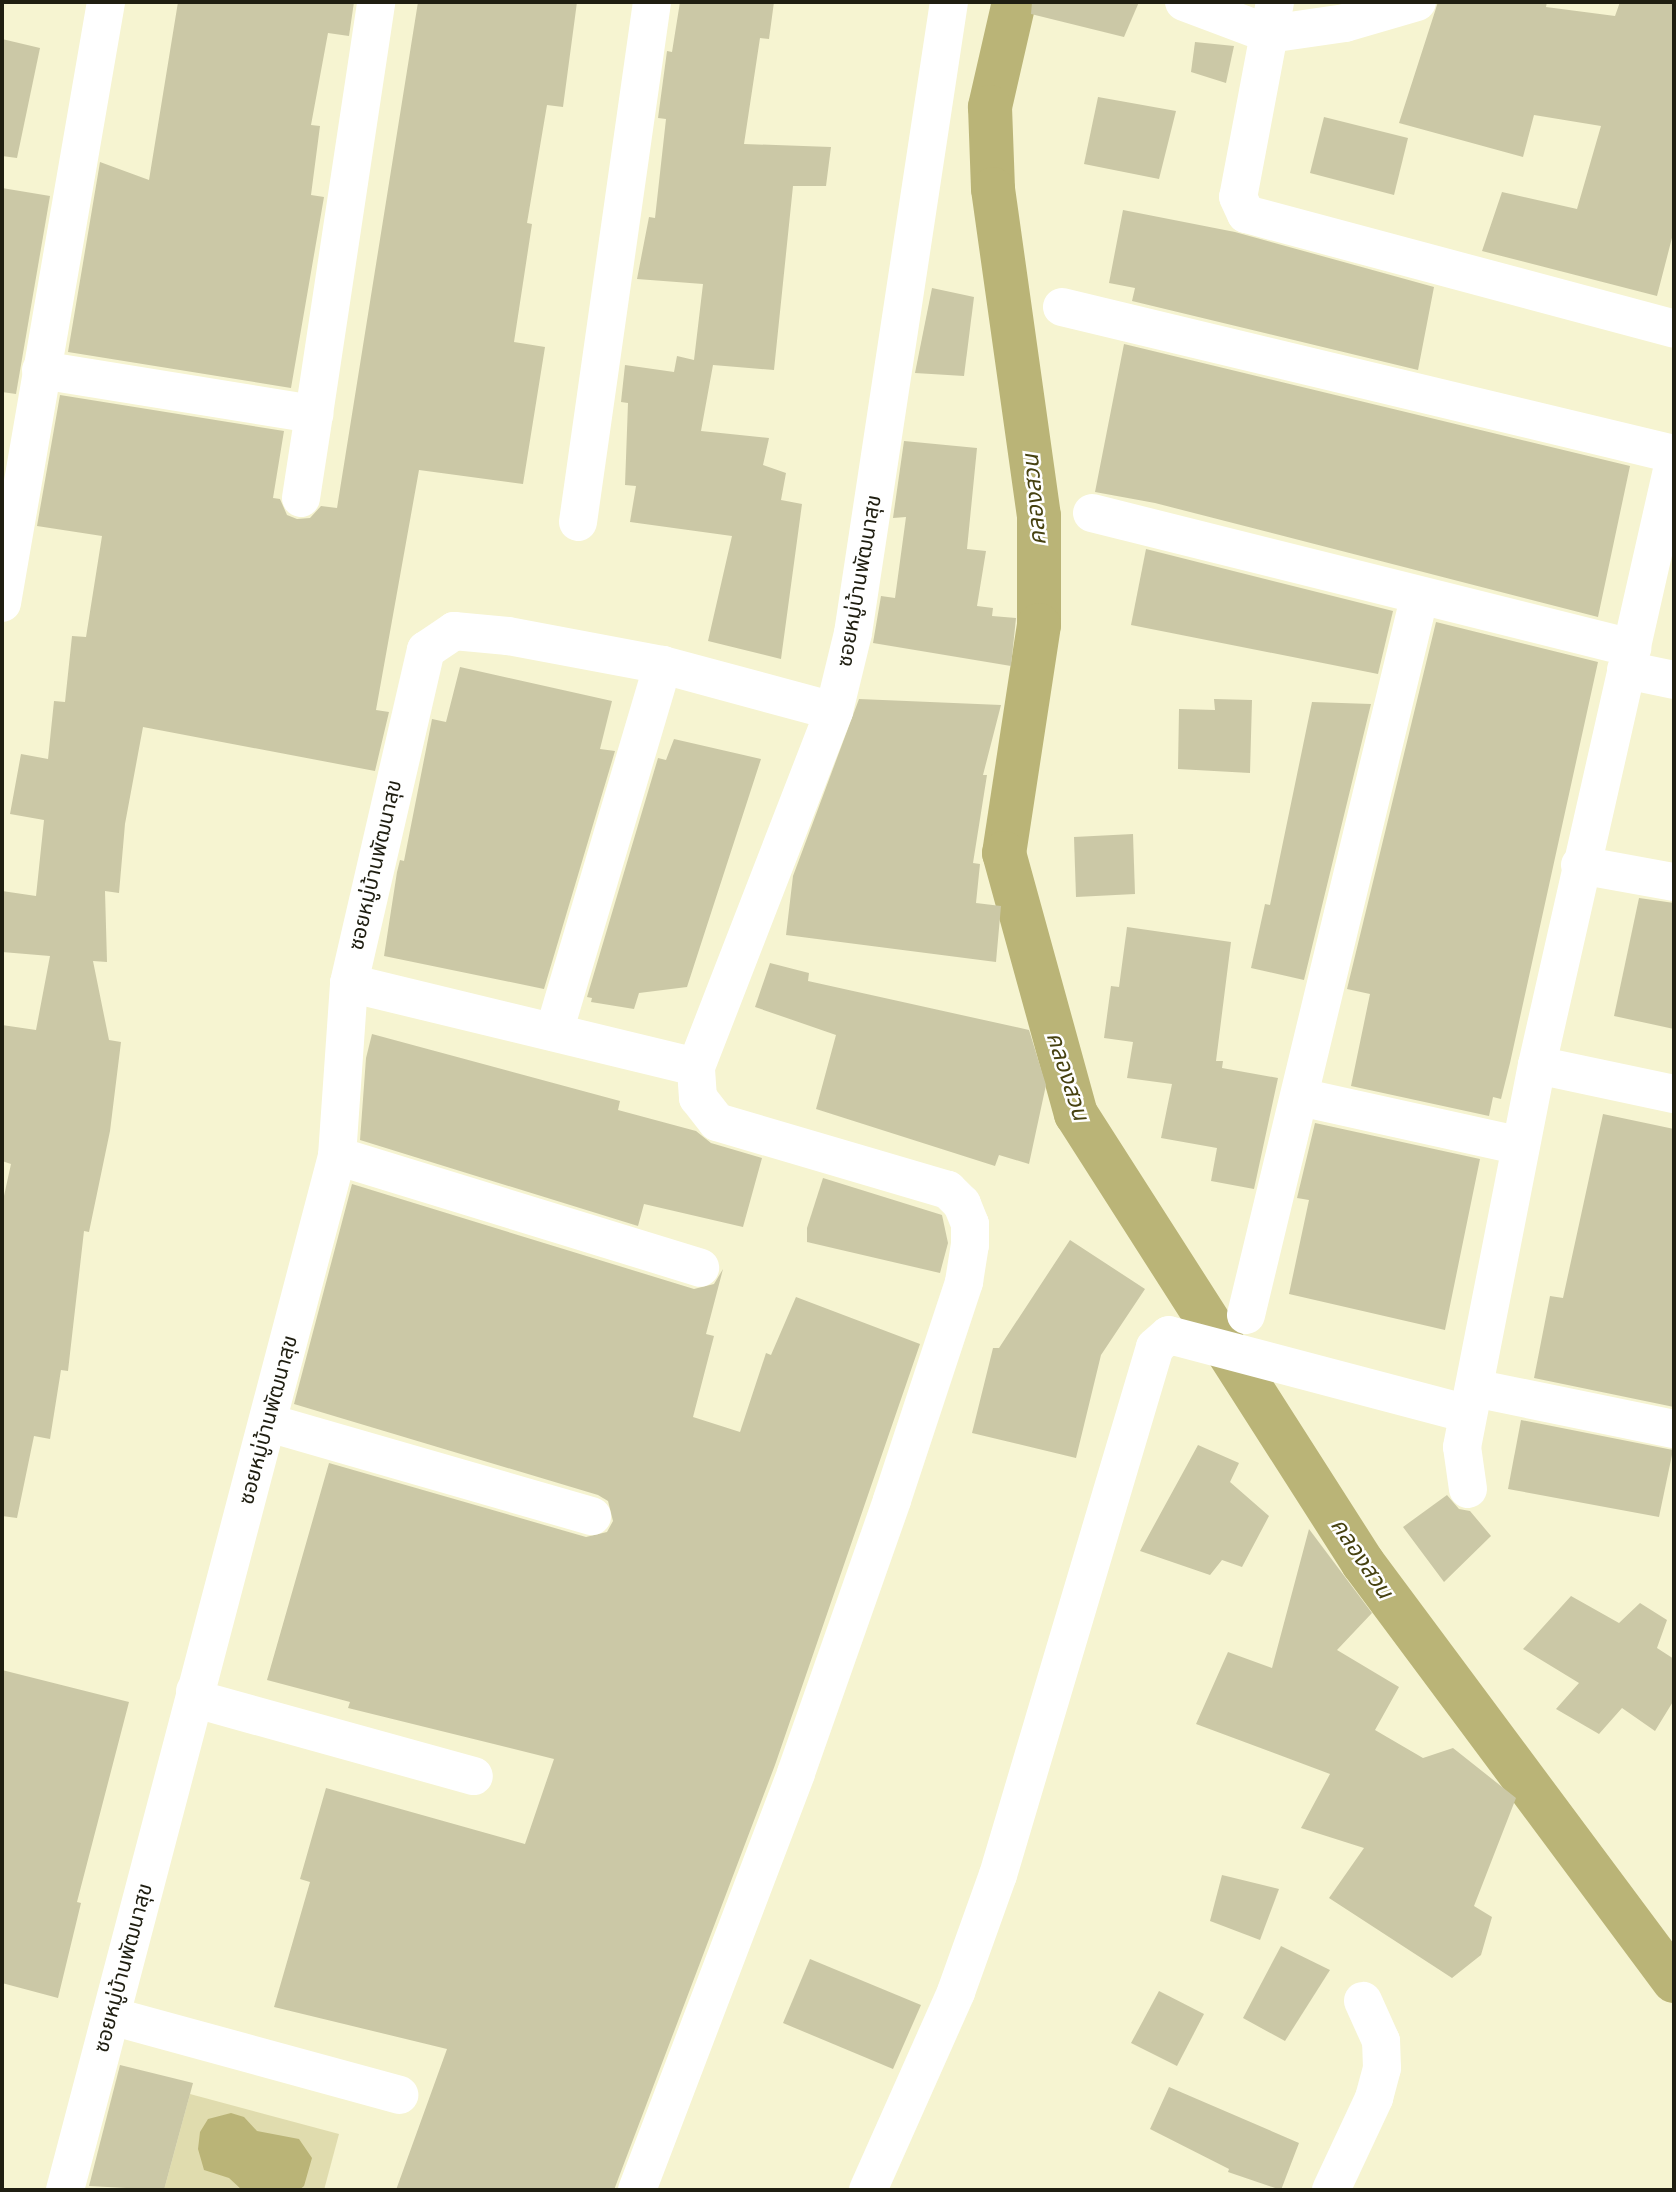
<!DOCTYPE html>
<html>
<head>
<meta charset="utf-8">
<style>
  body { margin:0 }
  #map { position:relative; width:1676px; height:2192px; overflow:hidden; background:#f6f4d1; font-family:"Source Serif 4","Noto Sans Thai",serif }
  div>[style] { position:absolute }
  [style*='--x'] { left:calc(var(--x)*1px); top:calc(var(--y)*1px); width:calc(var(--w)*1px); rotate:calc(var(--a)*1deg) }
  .green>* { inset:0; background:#e0dcae }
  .water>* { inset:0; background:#bab477 }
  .canal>* { height:44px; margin:-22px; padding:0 22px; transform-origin:22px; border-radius:22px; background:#bab477 }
  .building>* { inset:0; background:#cbc8a6 }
  .minor>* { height:38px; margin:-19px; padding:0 19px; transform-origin:19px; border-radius:19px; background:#fff }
  .tertiary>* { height:38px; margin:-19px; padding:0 19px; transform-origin:19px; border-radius:19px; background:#fff }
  span { translate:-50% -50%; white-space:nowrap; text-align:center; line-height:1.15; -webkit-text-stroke:5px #fff; paint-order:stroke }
  .street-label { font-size:21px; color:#1f1e11 }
  .water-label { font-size:23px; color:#464110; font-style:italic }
  .frame { position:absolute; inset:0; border:4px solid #1f1e11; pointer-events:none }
</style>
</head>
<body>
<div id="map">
  <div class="green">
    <div style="clip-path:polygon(190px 2094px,339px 2134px,324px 2190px,164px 2190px)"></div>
  </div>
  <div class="water">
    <div style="clip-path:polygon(231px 2113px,244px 2117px,257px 2131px,299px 2139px,312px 2158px,304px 2186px,299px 2190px,242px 2190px,229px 2178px,204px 2170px,198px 2149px,200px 2132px,208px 2119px)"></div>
  </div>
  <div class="canal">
    <div style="--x:1014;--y:2;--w:108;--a:102.9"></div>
    <div style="--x:990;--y:107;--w:82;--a:87.9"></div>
    <div style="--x:993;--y:189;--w:330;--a:82"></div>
    <div style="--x:1039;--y:516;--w:109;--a:90"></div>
    <div style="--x:1039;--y:625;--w:231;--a:98.7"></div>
    <div style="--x:1004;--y:853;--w:271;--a:74.6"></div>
    <div style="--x:1076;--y:1114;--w:533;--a:57.41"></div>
    <div style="--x:1363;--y:1563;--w:521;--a:53.35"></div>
  </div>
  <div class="building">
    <div style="clip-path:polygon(178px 2px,354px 2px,349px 36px,328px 33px,311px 125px,320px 126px,311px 195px,324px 197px,291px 388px,68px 352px,100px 162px,149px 180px)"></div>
    <div style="clip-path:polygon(418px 2px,577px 2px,563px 107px,547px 105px,527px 223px,532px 224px,514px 342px,545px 347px,523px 484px,419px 470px,376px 710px,389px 712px,375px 771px,143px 727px,125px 824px,119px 893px,105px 891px,107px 962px,93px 961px,109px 1040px,121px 1042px,110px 1131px,89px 1232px,84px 1231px,68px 1371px,61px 1370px,50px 1439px,34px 1436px,17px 1518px,2px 1516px,2px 1205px,11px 1164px,2px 1161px,2px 1025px,36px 1030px,50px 956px,2px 952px,2px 891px,36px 896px,44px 820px,10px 814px,21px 754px,48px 759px,54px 701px,65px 702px,72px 636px,86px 637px,102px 536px,37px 526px,60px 395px,284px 431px,273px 498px,280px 499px,287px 515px,297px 519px,310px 518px,321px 506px,337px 508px)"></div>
    <div style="clip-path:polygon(680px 2px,774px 2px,769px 39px,760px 38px,744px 144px,831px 147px,826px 186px,793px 186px,774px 370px,713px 365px,701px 431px,769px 438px,763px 465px,786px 473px,781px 500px,802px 504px,781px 659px,708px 641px,732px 536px,630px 522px,636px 486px,625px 485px,628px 403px,621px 402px,625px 365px,674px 372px,677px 356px,694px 360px,703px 284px,637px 279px,649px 217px,655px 218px,666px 119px,658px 118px,667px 51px,672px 52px)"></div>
    <div style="clip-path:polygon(1032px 2px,1139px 2px,1124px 37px,1031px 14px)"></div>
    <div style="clip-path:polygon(1438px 2px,1547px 2px,1546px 7px,1615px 16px,1620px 2px,1674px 2px,1674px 230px,1657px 296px,1482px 251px,1502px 192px,1577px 209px,1601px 126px,1534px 115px,1523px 157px,1399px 123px)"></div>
    <div style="clip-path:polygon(2px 39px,40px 48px,17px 158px,2px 156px)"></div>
    <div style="clip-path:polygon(1195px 42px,1234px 46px,1226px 83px,1191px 72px)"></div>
    <div style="clip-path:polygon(1098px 97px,1176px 111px,1159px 179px,1084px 164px)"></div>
    <div style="clip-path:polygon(1324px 117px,1408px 138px,1394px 195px,1310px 173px)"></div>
    <div style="clip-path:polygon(2px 188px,50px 196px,16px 394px,2px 392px)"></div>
    <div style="clip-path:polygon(1123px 210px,1235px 232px,1434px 287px,1418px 370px,1132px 301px,1135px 288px,1109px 283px)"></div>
    <div style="clip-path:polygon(932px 288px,974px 297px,964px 376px,915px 373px)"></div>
    <div style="clip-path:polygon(1124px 344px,1630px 466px,1598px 617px,1155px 503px,1095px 492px)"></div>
    <div style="clip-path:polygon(904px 441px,977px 448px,967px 549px,986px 551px,977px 606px,993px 608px,992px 616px,1016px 618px,1011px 666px,873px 643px,881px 596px,895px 598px,906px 517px,893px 518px)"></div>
    <div style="clip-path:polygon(1146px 549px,1393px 611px,1378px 674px,1131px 625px)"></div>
    <div style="clip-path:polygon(1436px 622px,1598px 662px,1510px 1063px,1501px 1099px,1493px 1097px,1489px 1116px,1351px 1086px,1370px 994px,1347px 989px)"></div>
    <div style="clip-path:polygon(460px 667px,612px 701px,600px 749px,615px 751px,544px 989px,384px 956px,397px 872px,400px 860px,404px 861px,432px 719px,446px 722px)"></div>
    <div style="clip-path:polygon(859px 699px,1001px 705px,983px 775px,987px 775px,973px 863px,980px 864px,976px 903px,1001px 906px,996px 962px,786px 935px,793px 876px)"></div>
    <div style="clip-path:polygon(1214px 699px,1252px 700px,1250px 773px,1178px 769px,1179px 709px,1215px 710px)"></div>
    <div style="clip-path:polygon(1312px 702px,1371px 704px,1304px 980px,1251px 968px,1265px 904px,1270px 905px)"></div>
    <div style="clip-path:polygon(674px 739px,761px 759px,687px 987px,639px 993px,634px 1009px,591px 1002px,592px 998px,587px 997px,658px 758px,666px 760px)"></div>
    <div style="clip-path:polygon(1133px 834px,1135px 894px,1076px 897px,1074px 837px)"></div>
    <div style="clip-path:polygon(1639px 898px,1674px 903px,1674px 1029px,1614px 1016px)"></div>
    <div style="clip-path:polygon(1127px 927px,1231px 942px,1216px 1061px,1223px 1061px,1222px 1068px,1278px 1078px,1254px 1189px,1211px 1181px,1217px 1148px,1161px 1138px,1172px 1084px,1127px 1078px,1133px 1042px,1104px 1038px,1111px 986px,1119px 987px)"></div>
    <div style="clip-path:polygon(770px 963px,809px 973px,808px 981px,1029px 1030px,1046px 1085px,1029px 1164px,999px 1155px,995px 1166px,816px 1109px,836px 1035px,755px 1007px)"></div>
    <div style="clip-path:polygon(372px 1034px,620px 1101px,618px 1110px,696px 1131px,711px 1143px,762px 1158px,743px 1227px,644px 1204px,638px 1226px,360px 1140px,366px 1058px)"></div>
    <div style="clip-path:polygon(1603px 1114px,1674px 1129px,1674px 1407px,1534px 1378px,1550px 1296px,1563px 1298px)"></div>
    <div style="clip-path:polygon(1315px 1123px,1480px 1159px,1445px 1330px,1289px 1294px,1309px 1200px,1297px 1198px)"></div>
    <div style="clip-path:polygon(823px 1178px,942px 1215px,948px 1243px,940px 1273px,807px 1242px,807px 1228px)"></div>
    <div style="clip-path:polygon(352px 1184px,694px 1289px,714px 1284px,723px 1269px,706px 1334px,714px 1336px,693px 1417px,740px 1432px,766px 1353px,771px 1355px,796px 1297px,920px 1344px,775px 1765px,614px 2190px,396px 2190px,447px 2049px,274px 2007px,310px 1882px,300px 1879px,326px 1788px,525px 1844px,554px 1759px,348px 1708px,350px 1702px,267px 1680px,329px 1463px,586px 1537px,607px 1532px,613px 1521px,608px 1501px,598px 1495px,294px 1404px)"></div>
    <div style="clip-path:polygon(1070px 1240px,1145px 1289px,1101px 1355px,1076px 1458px,972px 1433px,993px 1348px,999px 1348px)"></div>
    <div style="clip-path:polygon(1521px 1420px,1673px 1450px,1659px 1517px,1508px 1489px)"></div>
    <div style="clip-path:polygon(1198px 1445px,1239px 1463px,1230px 1482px,1269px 1516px,1242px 1567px,1222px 1560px,1210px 1575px,1140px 1551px)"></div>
    <div style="clip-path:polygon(1447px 1495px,1459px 1509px,1470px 1511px,1491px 1536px,1444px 1582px,1403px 1527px)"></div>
    <div style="clip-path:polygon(1309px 1529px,1372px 1613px,1337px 1650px,1399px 1687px,1375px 1730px,1423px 1758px,1453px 1748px,1516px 1798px,1474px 1906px,1492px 1917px,1481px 1955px,1452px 1978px,1329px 1898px,1364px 1848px,1301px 1828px,1330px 1774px,1196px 1724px,1228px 1652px,1272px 1668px)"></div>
    <div style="clip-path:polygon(1571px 1596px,1619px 1623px,1640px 1603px,1667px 1620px,1657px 1648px,1674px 1659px,1674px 1700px,1655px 1731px,1622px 1708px,1599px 1734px,1556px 1709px,1579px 1683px,1523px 1649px)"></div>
    <div style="clip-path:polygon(2px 1670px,129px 1702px,77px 1902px,81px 1903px,58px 1998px,2px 1983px)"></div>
    <div style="clip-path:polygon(1222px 1875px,1279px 1889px,1260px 1940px,1210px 1921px)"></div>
    <div style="clip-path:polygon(1281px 1946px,1330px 1970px,1285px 2041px,1243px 2018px)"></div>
    <div style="clip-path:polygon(810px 1959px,921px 2005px,893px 2069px,783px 2023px)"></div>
    <div style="clip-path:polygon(1159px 1991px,1204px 2014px,1177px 2066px,1131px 2043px)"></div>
    <div style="clip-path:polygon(120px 2065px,193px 2083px,164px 2190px,89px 2186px)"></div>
    <div style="clip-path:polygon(1169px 2087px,1299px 2143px,1281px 2190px,1228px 2172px,1229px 2169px,1150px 2129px)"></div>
  </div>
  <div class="minor">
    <div style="--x:1184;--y:2;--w:91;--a:20.6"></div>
    <div style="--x:1269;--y:34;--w:77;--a:-8.2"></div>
    <div style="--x:1345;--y:23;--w:75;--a:-16.3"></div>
    <div style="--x:1275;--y:2;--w:198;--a:100.7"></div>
    <div style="--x:1238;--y:197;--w:19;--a:65"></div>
    <div style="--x:1246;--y:214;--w:443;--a:15"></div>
    <div style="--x:1062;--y:307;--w:629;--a:13.51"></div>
    <div style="--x:41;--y:370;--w:277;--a:9.2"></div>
    <div style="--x:314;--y:414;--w:417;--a:-81.4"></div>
    <div style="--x:301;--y:498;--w:85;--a:-81.2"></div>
    <div style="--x:1092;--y:513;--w:557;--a:14.04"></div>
    <div style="--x:578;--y:522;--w:525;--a:-81.9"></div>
    <div style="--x:2;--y:603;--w:610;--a:-80.18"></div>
    <div style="--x:1626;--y:670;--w:49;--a:11.8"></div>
    <div style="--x:1580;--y:865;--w:96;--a:10.3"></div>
    <div style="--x:554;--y:1032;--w:383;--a:-73.5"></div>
    <div style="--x:1537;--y:1065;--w:140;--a:12"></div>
    <div style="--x:1300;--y:1097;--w:226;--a:12.5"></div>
    <div style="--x:337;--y:1156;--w:380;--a:17.1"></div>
    <div style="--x:1246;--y:1315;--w:738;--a:-76.43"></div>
    <div style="--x:1474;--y:1388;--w:204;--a:11.6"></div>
    <div style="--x:270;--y:1418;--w:9;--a:49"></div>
    <div style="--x:276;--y:1425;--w:329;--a:16.1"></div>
    <div style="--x:1468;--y:1489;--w:42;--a:-98.1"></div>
    <div style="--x:1462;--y:1447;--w:389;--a:-78.9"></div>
    <div style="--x:1537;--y:1065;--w:619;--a:-77.22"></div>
    <div style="--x:195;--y:1691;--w:13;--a:51"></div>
    <div style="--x:203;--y:1701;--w:281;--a:15.5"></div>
    <div style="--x:111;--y:2016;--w:299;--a:15.3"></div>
    <div style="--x:637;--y:2190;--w:446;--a:-69.1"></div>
    <div style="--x:796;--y:1773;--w:289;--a:-70.6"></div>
    <div style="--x:892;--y:1500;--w:230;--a:-71.7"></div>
    <div style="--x:964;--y:1282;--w:37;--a:-81"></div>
    <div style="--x:970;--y:1245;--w:21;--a:-90"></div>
    <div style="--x:970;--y:1224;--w:22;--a:-112"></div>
    <div style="--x:962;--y:1204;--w:20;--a:-135"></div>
    <div style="--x:948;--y:1190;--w:241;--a:-163.6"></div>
    <div style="--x:717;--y:1122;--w:31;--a:-128"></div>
    <div style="--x:698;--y:1098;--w:31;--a:-94"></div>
    <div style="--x:868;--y:2190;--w:217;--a:-66"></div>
    <div style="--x:956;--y:1992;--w:124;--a:-70.3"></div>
    <div style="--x:998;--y:1875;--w:551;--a:-73.44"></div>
    <div style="--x:1155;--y:1347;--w:18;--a:-41"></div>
    <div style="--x:1169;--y:1335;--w:309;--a:14.8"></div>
    <div style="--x:1331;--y:2190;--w:102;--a:-64.9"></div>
    <div style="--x:1374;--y:2098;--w:31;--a:-75"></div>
    <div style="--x:1382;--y:2068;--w:27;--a:-92"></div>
    <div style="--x:1381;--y:2041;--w:44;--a:-114.2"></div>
  </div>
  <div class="tertiary">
    <div style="--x:349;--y:983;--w:357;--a:13.6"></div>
    <div style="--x:696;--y:1067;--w:382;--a:-68.8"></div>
    <div style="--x:834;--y:711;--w:80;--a:-76.3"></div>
    <div style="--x:853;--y:633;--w:638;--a:-81.35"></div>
    <div style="--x:65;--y:2190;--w:1069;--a:-75.26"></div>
    <div style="--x:337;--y:1156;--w:173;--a:-86"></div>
    <div style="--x:349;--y:983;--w:342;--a:-77"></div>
    <div style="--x:426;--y:650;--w:34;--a:-34"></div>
    <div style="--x:454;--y:631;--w:54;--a:5.3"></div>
    <div style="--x:508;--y:636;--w:158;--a:10.6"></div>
    <div style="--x:663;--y:665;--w:177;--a:15.1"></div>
  </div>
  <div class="street-label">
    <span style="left:859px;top:581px;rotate:-80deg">ซอยหมู่บ้านพัฒนาสุข</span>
    <span style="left:375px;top:865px;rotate:-77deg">ซอยหมู่บ้านพัฒนาสุข</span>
    <span style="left:268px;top:1420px;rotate:-75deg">ซอยหมู่บ้านพัฒนาสุข</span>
    <span style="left:123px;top:1968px;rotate:-75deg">ซอยหมู่บ้านพัฒนาสุข</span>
  </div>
  <div class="water-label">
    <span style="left:1034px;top:500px;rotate:-95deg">คลองสวน</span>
    <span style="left:1068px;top:1076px;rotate:72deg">คลองสวน</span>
    <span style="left:1362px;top:1558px;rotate:56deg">คลองสวน</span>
  </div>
  <div class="frame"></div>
</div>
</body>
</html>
